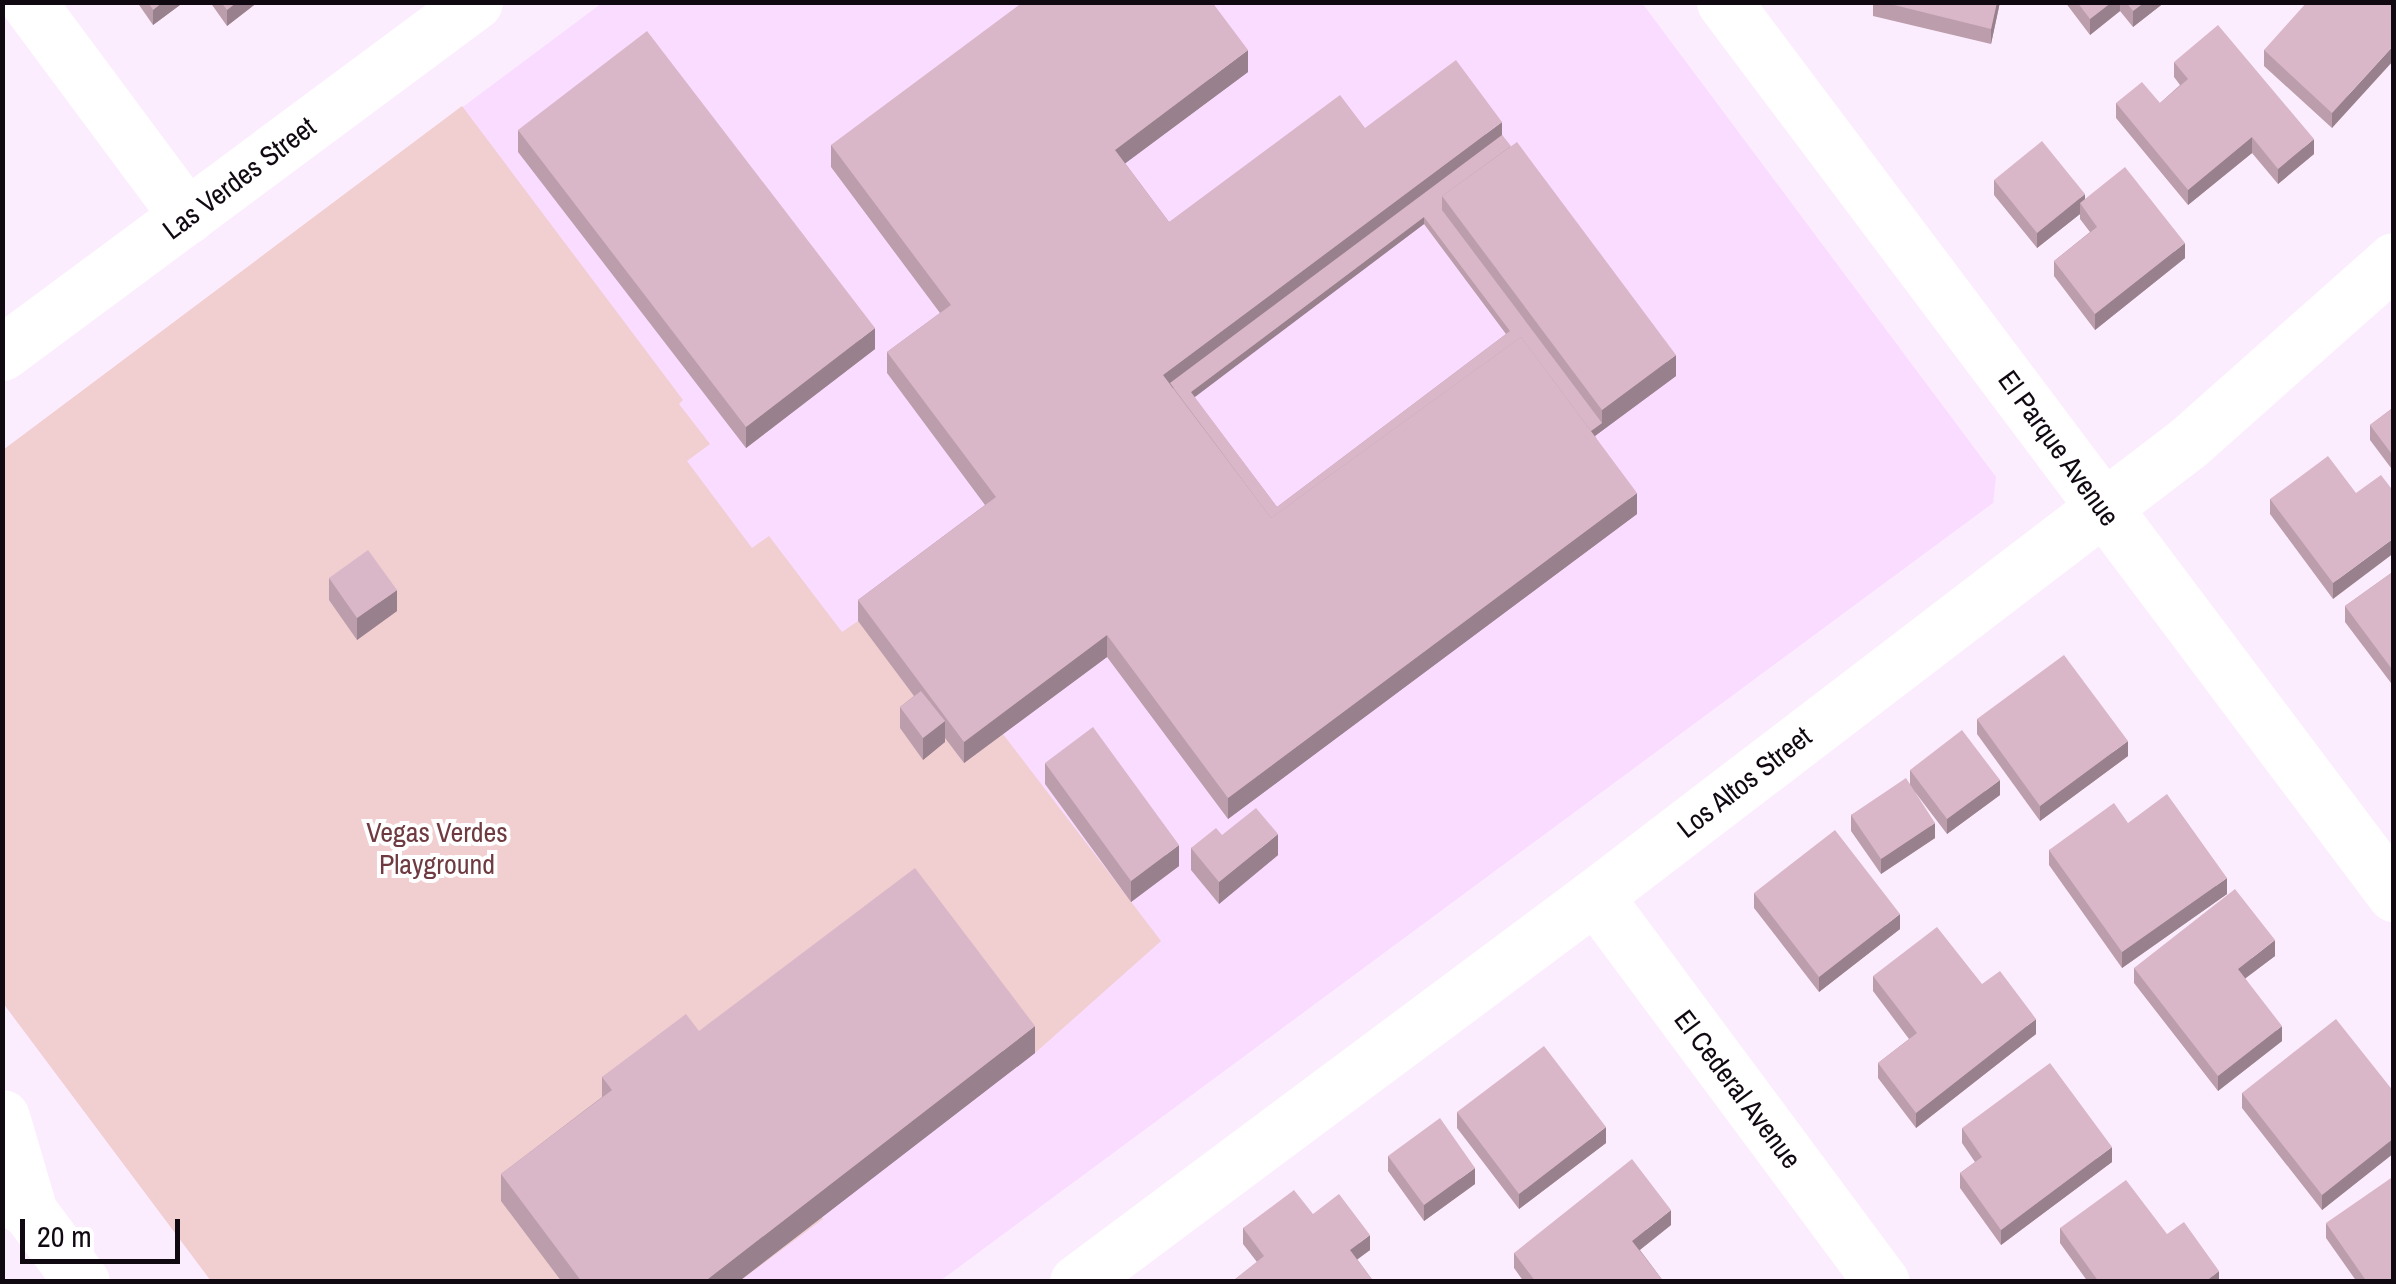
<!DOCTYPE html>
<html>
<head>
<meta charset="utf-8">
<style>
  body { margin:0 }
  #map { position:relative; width:2396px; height:1284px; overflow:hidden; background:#fcedfe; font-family:"Archivo Narrow",sans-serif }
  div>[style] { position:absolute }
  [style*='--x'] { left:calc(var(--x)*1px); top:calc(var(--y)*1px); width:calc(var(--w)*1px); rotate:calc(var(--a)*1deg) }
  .built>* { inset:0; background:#f9dcff }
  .green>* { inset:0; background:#f1ced0 }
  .minor>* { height:55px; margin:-27.5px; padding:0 27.5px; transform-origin:27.5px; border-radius:27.5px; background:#fff }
  .major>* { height:55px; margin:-27.5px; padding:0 27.5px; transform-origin:27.5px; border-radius:27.5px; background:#fff }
  .wall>* { inset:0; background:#bb9dac }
  .shaded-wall>* { inset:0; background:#98808c }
  .building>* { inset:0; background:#d9b7c8 }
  span { translate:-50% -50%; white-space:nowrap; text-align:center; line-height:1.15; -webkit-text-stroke:8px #fff; paint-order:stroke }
  .street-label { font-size:28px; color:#110912 }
  .park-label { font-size:28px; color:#6f3b41 }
  .frame { position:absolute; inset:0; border:5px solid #110912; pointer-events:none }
  .scale { position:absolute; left:20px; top:1219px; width:160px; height:45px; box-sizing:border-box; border:5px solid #110912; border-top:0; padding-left:12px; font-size:30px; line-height:35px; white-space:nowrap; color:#110912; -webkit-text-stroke:8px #fff; paint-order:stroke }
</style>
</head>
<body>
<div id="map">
  <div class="built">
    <div style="clip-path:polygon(602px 3px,1642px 3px,1996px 477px,1993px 503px,940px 1281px,211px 1281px,3px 1003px,3px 450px)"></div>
  </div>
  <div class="green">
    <div style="clip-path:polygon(462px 106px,683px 400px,679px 404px,710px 444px,687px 461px,752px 548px,769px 536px,842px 632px,858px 621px,1003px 734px,1161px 941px,1035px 1053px,821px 1214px,823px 1219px,740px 1281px,211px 1281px,3px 1003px,3px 450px)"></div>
  </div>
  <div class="minor">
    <div style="--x:28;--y:2;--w:267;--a:53.4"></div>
    <div style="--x:1724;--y:2;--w:1116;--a:53.09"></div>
    <div style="--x:2;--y:353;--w:589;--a:-36.58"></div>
    <div style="--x:1595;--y:896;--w:481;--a:53.4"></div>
    <div style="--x:1077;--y:1282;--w:646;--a:-36.69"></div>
    <div style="--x:1595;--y:896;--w:748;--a:-37.39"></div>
    <div style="--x:2189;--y:442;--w:274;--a:-41.6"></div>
  </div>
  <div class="major">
    <div style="--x:2;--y:1117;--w:99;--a:73.6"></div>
    <div style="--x:2;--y:1191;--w:35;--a:37"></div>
    <div style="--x:30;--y:1212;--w:87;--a:53.4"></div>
  </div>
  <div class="wall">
    <div style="clip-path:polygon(137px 2px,184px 2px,153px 25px)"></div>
    <div style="clip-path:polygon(210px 2px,258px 2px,227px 26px)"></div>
    <div style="clip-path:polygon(1873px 2px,2000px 2px,1991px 44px,1873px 16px)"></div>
    <div style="clip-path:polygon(2065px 2px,2165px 2px,2133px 27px,2120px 11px,2090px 35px)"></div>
    <div style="clip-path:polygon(2394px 2px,2332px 128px,2264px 66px,2264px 50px)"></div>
    <div style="clip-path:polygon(2174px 62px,2314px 154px,2278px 184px,2252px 153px,2188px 205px,2116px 118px,2116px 103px,2160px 103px,2180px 85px,2174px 77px)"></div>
    <div style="clip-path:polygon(evenodd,1248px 72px,1125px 163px,1169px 222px,1365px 128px,1502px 135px,1676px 376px,1595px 436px,1637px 514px,1228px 819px,1107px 657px,964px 763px,945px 738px,945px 742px,923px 760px,900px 728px,900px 707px,914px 696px,858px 621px,858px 600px,985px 505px,887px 373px,887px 352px,940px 313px,831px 167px,831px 145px,1248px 72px,1424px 224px,1506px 334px,1277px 507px,1194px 397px,1424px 224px)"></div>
    <div style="clip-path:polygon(518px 130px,875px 349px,746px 448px,518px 152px)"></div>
    <div style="clip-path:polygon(1994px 180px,2085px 199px,2185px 258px,2095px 330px,2054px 276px,2054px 261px,2090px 232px,2080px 219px,2080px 214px,2037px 248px,1994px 195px)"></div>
    <div style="clip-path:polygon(2394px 407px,2394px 472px,2370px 440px,2370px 425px)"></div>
    <div style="clip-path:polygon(2356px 493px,2333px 599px,2270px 514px,2270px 499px)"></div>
    <div style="clip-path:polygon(2394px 571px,2394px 687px,2345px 622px,2345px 606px)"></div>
    <div style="clip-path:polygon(329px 578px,397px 611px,357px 640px,329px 600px)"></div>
    <div style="clip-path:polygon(1977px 719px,2128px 756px,2040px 821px,1977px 734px)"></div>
    <div style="clip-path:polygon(1045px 763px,1179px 866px,1131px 902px,1045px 784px)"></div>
    <div style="clip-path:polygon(1910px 770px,2000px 795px,1947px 834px,1915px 792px,1935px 838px,1881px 874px,1851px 831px,1851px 815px,1910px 784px)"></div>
    <div style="clip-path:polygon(2128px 823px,2227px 894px,2122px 968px,2049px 865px,2049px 850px)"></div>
    <div style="clip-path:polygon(1222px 835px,1278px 855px,1219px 904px,1191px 870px,1191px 848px)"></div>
    <div style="clip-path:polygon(1754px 893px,1900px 929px,1819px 992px,1754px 908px)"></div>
    <div style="clip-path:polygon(2275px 956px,2245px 978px,2282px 1041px,2218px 1091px,2134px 983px,2134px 968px)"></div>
    <div style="clip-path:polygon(1873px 976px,1982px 984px,2036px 1034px,1916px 1128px,1878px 1078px,1878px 1063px,1909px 1039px,1873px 991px)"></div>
    <div style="clip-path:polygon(699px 1031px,1035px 1053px,738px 1282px,562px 1282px,501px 1201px,501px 1174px,602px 1097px,602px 1077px)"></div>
    <div style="clip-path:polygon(2394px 1092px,2394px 1153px,2322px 1210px,2242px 1108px,2242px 1093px)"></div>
    <div style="clip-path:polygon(1457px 1112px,1606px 1143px,1519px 1209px,1457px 1128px)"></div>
    <div style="clip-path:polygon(1962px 1128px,2112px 1162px,2001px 1245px,1960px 1188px,1960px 1173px,1975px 1162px,1962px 1143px)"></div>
    <div style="clip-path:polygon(1388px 1156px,1475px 1184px,1424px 1221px,1388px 1171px)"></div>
    <div style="clip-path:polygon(1313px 1214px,1370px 1250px,1357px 1259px,1374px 1282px,1234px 1282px,1234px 1280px,1257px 1262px,1243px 1244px,1243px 1228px)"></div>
    <div style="clip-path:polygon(2326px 1223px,2394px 1282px,2357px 1282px,2326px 1238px)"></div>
    <div style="clip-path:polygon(1671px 1225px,1640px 1250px,1664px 1282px,1524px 1282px,1514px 1268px,1514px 1253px)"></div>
    <div style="clip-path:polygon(2060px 1228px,2167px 1234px,2219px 1282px,2088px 1282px,2060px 1243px)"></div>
  </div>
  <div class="shaded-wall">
    <div style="clip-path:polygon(163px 2px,184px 2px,153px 25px,153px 10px)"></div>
    <div style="clip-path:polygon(237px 2px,258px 2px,227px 26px,227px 10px)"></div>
    <div style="clip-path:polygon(1997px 2px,2000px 2px,1991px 44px,1991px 29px)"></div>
    <div style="clip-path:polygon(2112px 2px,2120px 2px,2120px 11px,2090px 35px,2090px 19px)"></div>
    <div style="clip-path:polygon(2145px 2px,2165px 2px,2133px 27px,2133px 11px)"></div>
    <div style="clip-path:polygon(2394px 45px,2394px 60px,2332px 128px,2332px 113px)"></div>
    <div style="clip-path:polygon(1248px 50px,1248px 72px,1115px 171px,1115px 150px)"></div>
    <div style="clip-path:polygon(1502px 122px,1502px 143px,1167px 393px,1163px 375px)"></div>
    <div style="clip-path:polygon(2252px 137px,2252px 153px,2188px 205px,2188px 190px)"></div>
    <div style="clip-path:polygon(2314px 139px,2314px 154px,2278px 184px,2278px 169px)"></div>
    <div style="clip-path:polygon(2085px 194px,2085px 209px,2080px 203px,2080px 214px,2037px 248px,2037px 233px)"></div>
    <div style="clip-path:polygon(1424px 217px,1424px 224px,1191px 400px,1191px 392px)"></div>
    <div style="clip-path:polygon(2185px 243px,2185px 258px,2095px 330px,2095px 314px)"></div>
    <div style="clip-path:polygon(875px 328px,875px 349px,746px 448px,746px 427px)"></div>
    <div style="clip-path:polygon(1676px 355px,1676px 376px,1584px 444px,1584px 436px,1602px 423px,1602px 410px)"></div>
    <div style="clip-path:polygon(1637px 493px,1637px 514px,1228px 819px,1228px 798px)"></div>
    <div style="clip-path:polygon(2394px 538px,2394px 553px,2333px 599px,2333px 583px)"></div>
    <div style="clip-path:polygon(397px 590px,397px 611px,357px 640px,357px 618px)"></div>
    <div style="clip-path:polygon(1107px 635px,1107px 657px,964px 763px,964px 742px)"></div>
    <div style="clip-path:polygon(945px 721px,945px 742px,923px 760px,923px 738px)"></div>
    <div style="clip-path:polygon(2128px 741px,2128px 756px,2040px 821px,2040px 806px)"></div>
    <div style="clip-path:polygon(2000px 780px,2000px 795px,1947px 834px,1947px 819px)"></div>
    <div style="clip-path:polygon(1935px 823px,1935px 838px,1881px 874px,1881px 859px)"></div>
    <div style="clip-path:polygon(1278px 834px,1278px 855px,1219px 904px,1219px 882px)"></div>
    <div style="clip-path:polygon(1179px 845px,1179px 866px,1131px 902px,1131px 881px)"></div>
    <div style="clip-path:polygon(2227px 878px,2227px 894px,2122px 968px,2122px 952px)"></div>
    <div style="clip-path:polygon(1900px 914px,1900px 929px,1819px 992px,1819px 977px)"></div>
    <div style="clip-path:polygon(2275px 940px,2275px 956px,2238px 984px,2238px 969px)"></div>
    <div style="clip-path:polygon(2036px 1019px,2036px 1034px,1916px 1128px,1916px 1113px)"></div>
    <div style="clip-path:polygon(1035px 1026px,1035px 1053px,738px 1282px,704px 1282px)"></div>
    <div style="clip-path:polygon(2282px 1026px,2282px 1041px,2218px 1091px,2218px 1076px)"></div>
    <div style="clip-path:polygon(1606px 1127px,1606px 1143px,1519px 1209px,1519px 1194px)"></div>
    <div style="clip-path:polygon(2394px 1138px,2394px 1153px,2322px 1210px,2322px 1195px)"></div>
    <div style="clip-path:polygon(2112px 1147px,2112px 1162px,2001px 1245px,2001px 1230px)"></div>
    <div style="clip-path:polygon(1475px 1168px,1475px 1184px,1424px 1221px,1424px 1205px)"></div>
    <div style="clip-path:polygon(1671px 1210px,1671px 1225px,1632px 1256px,1632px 1241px)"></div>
    <div style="clip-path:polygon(1370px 1235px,1370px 1250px,1350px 1265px,1350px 1250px)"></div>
    <div style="clip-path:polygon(2219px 1271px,2219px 1282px,2205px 1282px)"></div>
  </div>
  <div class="building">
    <div style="clip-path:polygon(148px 2px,163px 2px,153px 10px)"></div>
    <div style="clip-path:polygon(221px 2px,237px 2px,227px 10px)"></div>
    <div style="clip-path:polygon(1023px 2px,1212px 2px,1248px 50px,1115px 150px,1169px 222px,1340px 95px,1365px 128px,1456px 60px,1502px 122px,1163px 375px,1271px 518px,1521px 337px,1637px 493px,1228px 798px,1107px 635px,964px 742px,858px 600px,996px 497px,887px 352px,951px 305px,831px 145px)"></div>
    <div style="clip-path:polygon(1882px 2px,1997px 2px,1991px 29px)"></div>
    <div style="clip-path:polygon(2077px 2px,2112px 2px,2090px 19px)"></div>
    <div style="clip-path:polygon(2126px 2px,2145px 2px,2133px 11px)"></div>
    <div style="clip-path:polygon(2307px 2px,2394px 2px,2394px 45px,2332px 113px,2264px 50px)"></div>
    <div style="clip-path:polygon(2218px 25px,2314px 139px,2278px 169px,2252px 137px,2188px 190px,2116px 103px,2142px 82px,2160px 103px,2188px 79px,2174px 62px)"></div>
    <div style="clip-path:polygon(647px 31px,875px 328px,746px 427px,518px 130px)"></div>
    <div style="clip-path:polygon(evenodd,1502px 135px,1511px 146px,1442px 196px,1442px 210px,1602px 423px,1591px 431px,1521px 337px,1271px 518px,1170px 383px,1502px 135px,1424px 217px,1510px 331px,1277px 507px,1191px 392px,1424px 217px)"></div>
    <div style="clip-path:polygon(2042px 141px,2085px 194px,2037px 233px,1994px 180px)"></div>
    <div style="clip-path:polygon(1517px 142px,1676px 355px,1602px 410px,1442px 196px)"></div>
    <div style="clip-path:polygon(2125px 167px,2185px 243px,2095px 314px,2054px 261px,2097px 227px,2080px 203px)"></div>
    <div style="clip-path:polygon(2394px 407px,2394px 457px,2370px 425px)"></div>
    <div style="clip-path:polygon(2328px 456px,2356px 493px,2381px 475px,2394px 492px,2394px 538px,2333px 583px,2270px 499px)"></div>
    <div style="clip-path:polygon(368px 550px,397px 590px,357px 618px,329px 578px)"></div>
    <div style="clip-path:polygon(2394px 571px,2394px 672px,2345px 606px)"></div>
    <div style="clip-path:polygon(2064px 655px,2128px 741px,2040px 806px,1977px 719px)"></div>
    <div style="clip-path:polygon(921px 691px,945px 721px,923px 738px,900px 707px)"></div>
    <div style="clip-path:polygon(1093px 727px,1179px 845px,1131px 881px,1045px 763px)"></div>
    <div style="clip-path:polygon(1962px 730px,2000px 780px,1947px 819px,1910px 770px)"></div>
    <div style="clip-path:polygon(1906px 778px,1935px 823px,1881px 859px,1851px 815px)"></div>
    <div style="clip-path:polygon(2167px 794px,2227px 878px,2122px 952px,2049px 850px,2114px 803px,2128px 823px)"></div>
    <div style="clip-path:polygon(1256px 808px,1278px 834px,1219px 882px,1191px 848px,1216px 828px,1222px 835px)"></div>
    <div style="clip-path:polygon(1835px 830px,1900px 914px,1819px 977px,1754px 893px)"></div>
    <div style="clip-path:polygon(915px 868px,1035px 1026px,704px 1282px,582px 1282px,501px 1174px,612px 1090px,602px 1077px,686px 1014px,699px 1031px)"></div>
    <div style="clip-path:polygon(2235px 889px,2275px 940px,2238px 969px,2282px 1026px,2218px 1076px,2134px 968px)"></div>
    <div style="clip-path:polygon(1937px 927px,1982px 984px,2000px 971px,2036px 1019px,1916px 1113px,1878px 1063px,1917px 1033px,1873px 976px)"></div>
    <div style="clip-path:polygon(2336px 1019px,2394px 1092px,2394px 1138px,2322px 1195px,2242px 1093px)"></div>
    <div style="clip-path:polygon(1544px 1046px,1606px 1127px,1519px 1194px,1457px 1112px)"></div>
    <div style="clip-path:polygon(2050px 1063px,2112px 1147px,2001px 1230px,1960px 1173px,1982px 1157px,1962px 1128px)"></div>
    <div style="clip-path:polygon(1440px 1118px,1475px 1168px,1424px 1205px,1388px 1156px)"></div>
    <div style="clip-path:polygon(1632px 1159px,1671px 1210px,1632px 1241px,1664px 1282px,1557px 1282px,1556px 1280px,1553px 1282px,1536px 1282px,1514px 1253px)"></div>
    <div style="clip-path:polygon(2394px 1176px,2394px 1282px,2367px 1282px,2326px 1223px)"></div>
    <div style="clip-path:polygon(2126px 1180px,2167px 1234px,2184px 1222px,2219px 1271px,2205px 1282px,2099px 1282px,2060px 1228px)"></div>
    <div style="clip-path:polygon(1294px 1190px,1313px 1214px,1339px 1194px,1370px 1235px,1350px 1250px,1374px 1282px,1235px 1282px,1234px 1280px,1264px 1256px,1243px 1228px)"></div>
  </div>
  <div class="street-label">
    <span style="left:239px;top:178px;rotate:-37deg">Las Verdes Street</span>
    <span style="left:2059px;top:448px;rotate:54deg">El Parque Avenue</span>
    <span style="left:1744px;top:782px;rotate:-38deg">Los Altos Street</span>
    <span style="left:1738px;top:1089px;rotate:53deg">El Cederal Avenue</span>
  </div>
  <div class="park-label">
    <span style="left:437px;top:848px">Vegas Verdes<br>Playground</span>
  </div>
  <div class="frame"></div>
  <div class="scale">20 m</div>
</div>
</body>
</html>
